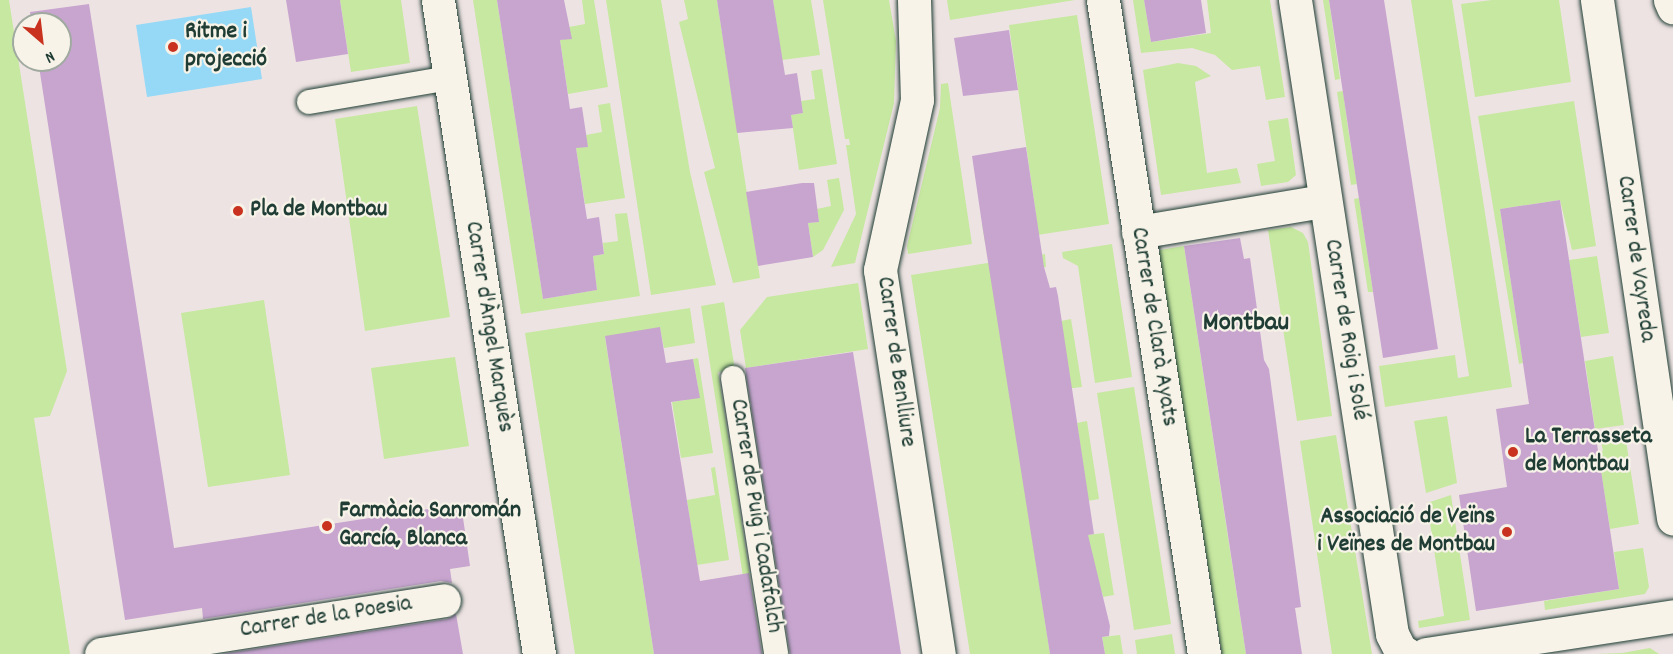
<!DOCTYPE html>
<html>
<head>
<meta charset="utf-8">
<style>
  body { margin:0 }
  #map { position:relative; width:1673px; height:654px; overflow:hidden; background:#eee3e3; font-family:Dekko,sans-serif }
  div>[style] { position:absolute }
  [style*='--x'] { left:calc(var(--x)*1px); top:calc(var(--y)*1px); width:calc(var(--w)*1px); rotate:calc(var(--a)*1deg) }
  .green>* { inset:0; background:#c7e8a0 }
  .water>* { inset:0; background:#95d9f7 }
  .building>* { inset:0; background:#c8a5cf }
  .roads { filter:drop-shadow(0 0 2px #1f3d34) drop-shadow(0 0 2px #1f3d34) }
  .lane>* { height:24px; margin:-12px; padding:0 12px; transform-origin:12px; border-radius:12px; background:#f7f3e8 }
  .street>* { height:33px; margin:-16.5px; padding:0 16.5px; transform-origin:16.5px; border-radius:16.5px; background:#f7f3e8 }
  .dots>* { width:16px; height:16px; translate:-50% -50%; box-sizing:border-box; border:3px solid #f7f3e8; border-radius:50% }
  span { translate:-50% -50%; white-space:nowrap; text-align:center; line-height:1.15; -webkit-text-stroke:4.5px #f7f3e8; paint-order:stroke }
  .poi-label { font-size:24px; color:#1f3d34; font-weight:700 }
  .left { translate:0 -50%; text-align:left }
  .right { translate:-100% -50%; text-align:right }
  .street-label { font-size:24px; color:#1f3d34 }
  .quarter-label { font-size:27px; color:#1f3d34; font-weight:700 }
  .north { position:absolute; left:12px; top:12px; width:60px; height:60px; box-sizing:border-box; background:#f7f3e8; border:2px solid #a1aaa0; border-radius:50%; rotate:152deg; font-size:16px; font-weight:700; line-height:24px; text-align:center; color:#1f3d34 }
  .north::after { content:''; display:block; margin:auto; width:21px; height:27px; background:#c8321e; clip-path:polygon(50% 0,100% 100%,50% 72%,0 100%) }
</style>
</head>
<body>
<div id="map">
  <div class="green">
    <div style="clip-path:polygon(0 0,9px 0,67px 371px,50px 416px,34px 418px,70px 654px,0 654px)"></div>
    <div style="clip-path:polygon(340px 0,401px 0,410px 63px,351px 72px)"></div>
    <div style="clip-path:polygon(473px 0,497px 0,543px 299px,597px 290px,593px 256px,604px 254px,603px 243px,618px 241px,615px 214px,627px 213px,640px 296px,521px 314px)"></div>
    <div style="clip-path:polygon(582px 0,594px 0,608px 87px,568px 94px,560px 40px,571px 38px,569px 27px,585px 24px)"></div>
    <div style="clip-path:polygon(606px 0,661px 0,690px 172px,716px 285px,651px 295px)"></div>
    <div style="clip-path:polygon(684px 0,717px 0,760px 278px,733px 283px,704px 172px,715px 168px,679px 22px,688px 19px)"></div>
    <div style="clip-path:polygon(773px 0,811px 0,820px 55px,782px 60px)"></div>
    <div style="clip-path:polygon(823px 0,889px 0,896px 41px,894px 103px,855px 263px,831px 267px,856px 214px,846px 145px,850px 145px,849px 139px,845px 139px)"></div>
    <div style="clip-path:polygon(947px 0,1075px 0,950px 20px)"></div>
    <div style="clip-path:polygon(1133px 0,1144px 0,1151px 42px,1211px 33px,1207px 0,1270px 0,1285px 97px,1266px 100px,1260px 66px,1232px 70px,1215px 55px,1192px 48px,1141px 53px)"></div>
    <div style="clip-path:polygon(1323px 0,1329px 0,1340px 79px,1335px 80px)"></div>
    <div style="clip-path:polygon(1411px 0,1452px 0,1512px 387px,1385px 407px,1379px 366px,1455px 355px,1458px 378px,1469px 376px)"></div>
    <div style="clip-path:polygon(1492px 0,1559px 0,1571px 82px,1475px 97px,1461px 4px)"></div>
    <div style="clip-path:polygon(1077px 15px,1109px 224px,985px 243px,982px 224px,1036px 215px,1009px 25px)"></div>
    <div style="clip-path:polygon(1178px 63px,1196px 66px,1211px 76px,1195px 82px,1207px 173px,1237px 168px,1241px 183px,1161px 195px,1143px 70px)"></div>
    <div style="clip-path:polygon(822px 69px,837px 164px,799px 170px,791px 115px,803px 113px,801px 101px,815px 99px,811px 71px)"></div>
    <div style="clip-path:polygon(948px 83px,972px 244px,908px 254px,907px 246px,940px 108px,941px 84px)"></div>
    <div style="clip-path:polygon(1343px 91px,1348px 128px,1357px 184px,1351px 185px,1337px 92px)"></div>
    <div style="clip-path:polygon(1574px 101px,1596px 246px,1572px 250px,1560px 200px,1500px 209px,1523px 363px,1519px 364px,1478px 116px)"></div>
    <div style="clip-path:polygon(610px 103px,625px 198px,585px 204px,576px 148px,586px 135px,602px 132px,598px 105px)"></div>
    <div style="clip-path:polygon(417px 106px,450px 317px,365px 331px,335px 119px)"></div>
    <div style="clip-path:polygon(1288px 118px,1296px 175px,1288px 182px,1261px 186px,1257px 164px,1275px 161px,1268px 121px)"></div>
    <div style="clip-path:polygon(839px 178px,844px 210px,823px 250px,813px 257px,808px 223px,819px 222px,817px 209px,831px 206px,827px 180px)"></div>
    <div style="clip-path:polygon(1359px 198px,1373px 292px,1368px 292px,1354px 199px)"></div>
    <div style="clip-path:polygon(1291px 227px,1303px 233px,1308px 242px,1332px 416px,1297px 421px,1268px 230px)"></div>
    <div style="clip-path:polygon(1112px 244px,1132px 377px,1095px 383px,1078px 266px,1063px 258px,1062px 252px)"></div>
    <div style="clip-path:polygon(1184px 246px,1229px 544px,1246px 654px,1222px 654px,1159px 256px,1160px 250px)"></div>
    <div style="clip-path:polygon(1045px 254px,1046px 267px,992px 275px,1050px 654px,970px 654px,911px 275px)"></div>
    <div style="clip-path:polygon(1597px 256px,1609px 333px,1581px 337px,1569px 260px)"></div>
    <div style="clip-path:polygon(858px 283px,868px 349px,746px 368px,740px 330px,767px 297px)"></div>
    <div style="clip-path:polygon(264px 300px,290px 475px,208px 487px,181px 313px)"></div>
    <div style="clip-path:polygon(724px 302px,735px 370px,718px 372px,762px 654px,755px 654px,701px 306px)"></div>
    <div style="clip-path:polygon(690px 308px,695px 343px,664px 348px,660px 328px,605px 337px,654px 654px,575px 654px,525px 333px)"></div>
    <div style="clip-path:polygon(1071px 319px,1082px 387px,1065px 389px,1061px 321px)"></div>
    <div style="clip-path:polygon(1613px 356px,1624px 425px,1595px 429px,1585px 361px)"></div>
    <div style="clip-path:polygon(455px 357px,469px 446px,384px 459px,371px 368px)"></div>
    <div style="clip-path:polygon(698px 358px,713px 453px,681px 458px,672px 402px,686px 400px,698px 387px,693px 359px)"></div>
    <div style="clip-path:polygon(1134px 387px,1171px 624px,1134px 630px,1097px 393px)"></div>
    <div style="clip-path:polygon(1447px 416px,1457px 483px,1426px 493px,1414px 421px)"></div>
    <div style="clip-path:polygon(1087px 421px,1099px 499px,1088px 501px,1077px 423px)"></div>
    <div style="clip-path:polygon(1625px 434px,1639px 524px,1610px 529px,1598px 452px,1603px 451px,1600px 437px)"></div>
    <div style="clip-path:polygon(1336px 435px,1372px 654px,1332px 654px,1300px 441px)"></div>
    <div style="clip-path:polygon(715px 467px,729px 560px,697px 565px,687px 500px,715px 495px,711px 468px)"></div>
    <div style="clip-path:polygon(1451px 495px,1470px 620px,1419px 628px,1418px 621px,1444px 616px,1427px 503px)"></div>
    <div style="clip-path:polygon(1104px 533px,1114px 595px,1103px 597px,1102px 592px,1096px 593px,1087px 535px)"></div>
    <div style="clip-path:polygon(1643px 548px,1649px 587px,1645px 594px,1545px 610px,1544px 601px,1619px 589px,1614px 552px)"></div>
    <div style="clip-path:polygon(1172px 634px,1175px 654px,1137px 654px,1135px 640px)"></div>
    <div style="clip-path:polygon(1120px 635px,1123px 654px,1105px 654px,1102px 637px)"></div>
    <div style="clip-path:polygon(1650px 648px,1659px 654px,1595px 654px,1622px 653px)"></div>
  </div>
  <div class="water">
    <div style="clip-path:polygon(251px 7px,262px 79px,147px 97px,136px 25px)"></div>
  </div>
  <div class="building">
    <div style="clip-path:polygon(286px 0,340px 0,348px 54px,296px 62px)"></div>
    <div style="clip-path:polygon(497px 0,564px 0,572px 39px,560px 40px,570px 109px,582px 107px,588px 147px,576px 148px,587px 219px,599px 217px,604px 254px,593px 256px,597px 290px,543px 299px)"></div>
    <div style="clip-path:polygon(717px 0,773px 0,785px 75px,797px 73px,803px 113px,791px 115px,793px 128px,737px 133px)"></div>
    <div style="clip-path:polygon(1144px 0,1201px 0,1206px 33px,1151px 42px)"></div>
    <div style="clip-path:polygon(1329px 0,1384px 0,1438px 349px,1383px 358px)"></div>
    <div style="clip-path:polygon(89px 4px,174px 548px,461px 504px,470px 566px,450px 569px,452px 583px,441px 581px,203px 619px,202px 608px,125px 620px,38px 60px,60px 60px,60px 24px,32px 24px,30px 12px)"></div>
    <div style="clip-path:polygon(1009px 30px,1018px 90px,963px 96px,954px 38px)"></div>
    <div style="clip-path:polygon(1026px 147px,1044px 267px,1050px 288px,1056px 287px,1058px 296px,1094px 534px,1088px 535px,1110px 626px,1109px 636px,1102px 637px,1105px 654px,1050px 654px,982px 224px,972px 156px)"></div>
    <div style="clip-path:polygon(802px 183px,814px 183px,819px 222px,808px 223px,813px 257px,758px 266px,746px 192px)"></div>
    <div style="clip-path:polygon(1560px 200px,1619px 589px,1476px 611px,1459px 495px,1507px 487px,1496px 409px,1529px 404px,1500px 209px)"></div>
    <div style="clip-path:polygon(1240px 238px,1244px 259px,1250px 258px,1264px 360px,1269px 369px,1301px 607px,1295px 608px,1302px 654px,1246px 654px,1184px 246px)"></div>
    <div style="clip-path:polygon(660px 327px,666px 363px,693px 359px,700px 398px,671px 402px,700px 581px,749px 573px,762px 654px,654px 654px,605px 336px)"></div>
    <div style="clip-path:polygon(853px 352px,901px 654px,790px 654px,745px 368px)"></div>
    <div style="clip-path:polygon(456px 614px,463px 654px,222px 654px,447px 619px)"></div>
  </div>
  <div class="roads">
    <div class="lane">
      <div style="--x:309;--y:102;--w:143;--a:-9.7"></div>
      <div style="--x:733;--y:378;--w:279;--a:81.1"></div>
    </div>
    <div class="street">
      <div style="--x:438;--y:0;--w:662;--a:81.22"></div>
      <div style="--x:914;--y:0;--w:100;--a:88.3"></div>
      <div style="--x:917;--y:100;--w:174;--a:102.3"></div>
      <div style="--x:880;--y:270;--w:389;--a:81.3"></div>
      <div style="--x:1103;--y:0;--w:662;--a:81.22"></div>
      <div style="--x:1295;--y:0;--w:641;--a:81.3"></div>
      <div style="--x:1392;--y:634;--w:18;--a:63"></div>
      <div style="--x:1400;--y:650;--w:8;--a:30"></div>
      <div style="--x:1597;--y:0;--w:524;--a:81.65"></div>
      <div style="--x:1670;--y:0;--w:8;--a:67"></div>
      <div style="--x:1138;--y:232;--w:189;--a:-9.5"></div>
      <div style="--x:101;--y:654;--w:347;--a:-8.9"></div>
      <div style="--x:1426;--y:654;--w:250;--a:-8.7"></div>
    </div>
  </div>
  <div class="dots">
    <div style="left:173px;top:47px;background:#c8321e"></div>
    <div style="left:238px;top:211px;background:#c8321e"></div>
    <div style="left:1513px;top:452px;background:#c8321e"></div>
    <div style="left:327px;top:526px;background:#c8321e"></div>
    <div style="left:1507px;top:532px;background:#c8321e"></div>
  </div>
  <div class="poi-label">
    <span class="left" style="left:185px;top:47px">Ritme i<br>projecció</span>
    <span class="left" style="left:250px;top:211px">Pla de Montbau</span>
    <span class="left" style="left:1525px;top:452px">La Terrasseta<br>de Montbau</span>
    <span class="left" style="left:339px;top:526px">Farmàcia Sanromán<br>García, Blanca</span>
    <span class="right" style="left:1495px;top:532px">Associació de Veïns<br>i Veïnes de Montbau</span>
  </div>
  <div class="street-label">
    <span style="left:1635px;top:259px;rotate:82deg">Carrer de Vayreda</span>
    <span style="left:488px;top:327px;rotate:81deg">Carrer d'Àngel Marquès</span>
    <span style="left:1153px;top:327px;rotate:81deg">Carrer de Clarà Ayats</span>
    <span style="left:1345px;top:330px;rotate:81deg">Carrer de Roig i Solé</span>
    <span style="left:895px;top:362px;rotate:82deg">Carrer de Benlliure</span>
    <span style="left:755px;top:516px;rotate:81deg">Carrer de Puig i Cadafalch</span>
    <span style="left:326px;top:618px;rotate:-9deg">Carrer de la Poesia</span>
  </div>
  <div class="quarter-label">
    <span style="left:1246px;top:324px">Montbau</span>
  </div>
  <div class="north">N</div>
</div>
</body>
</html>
